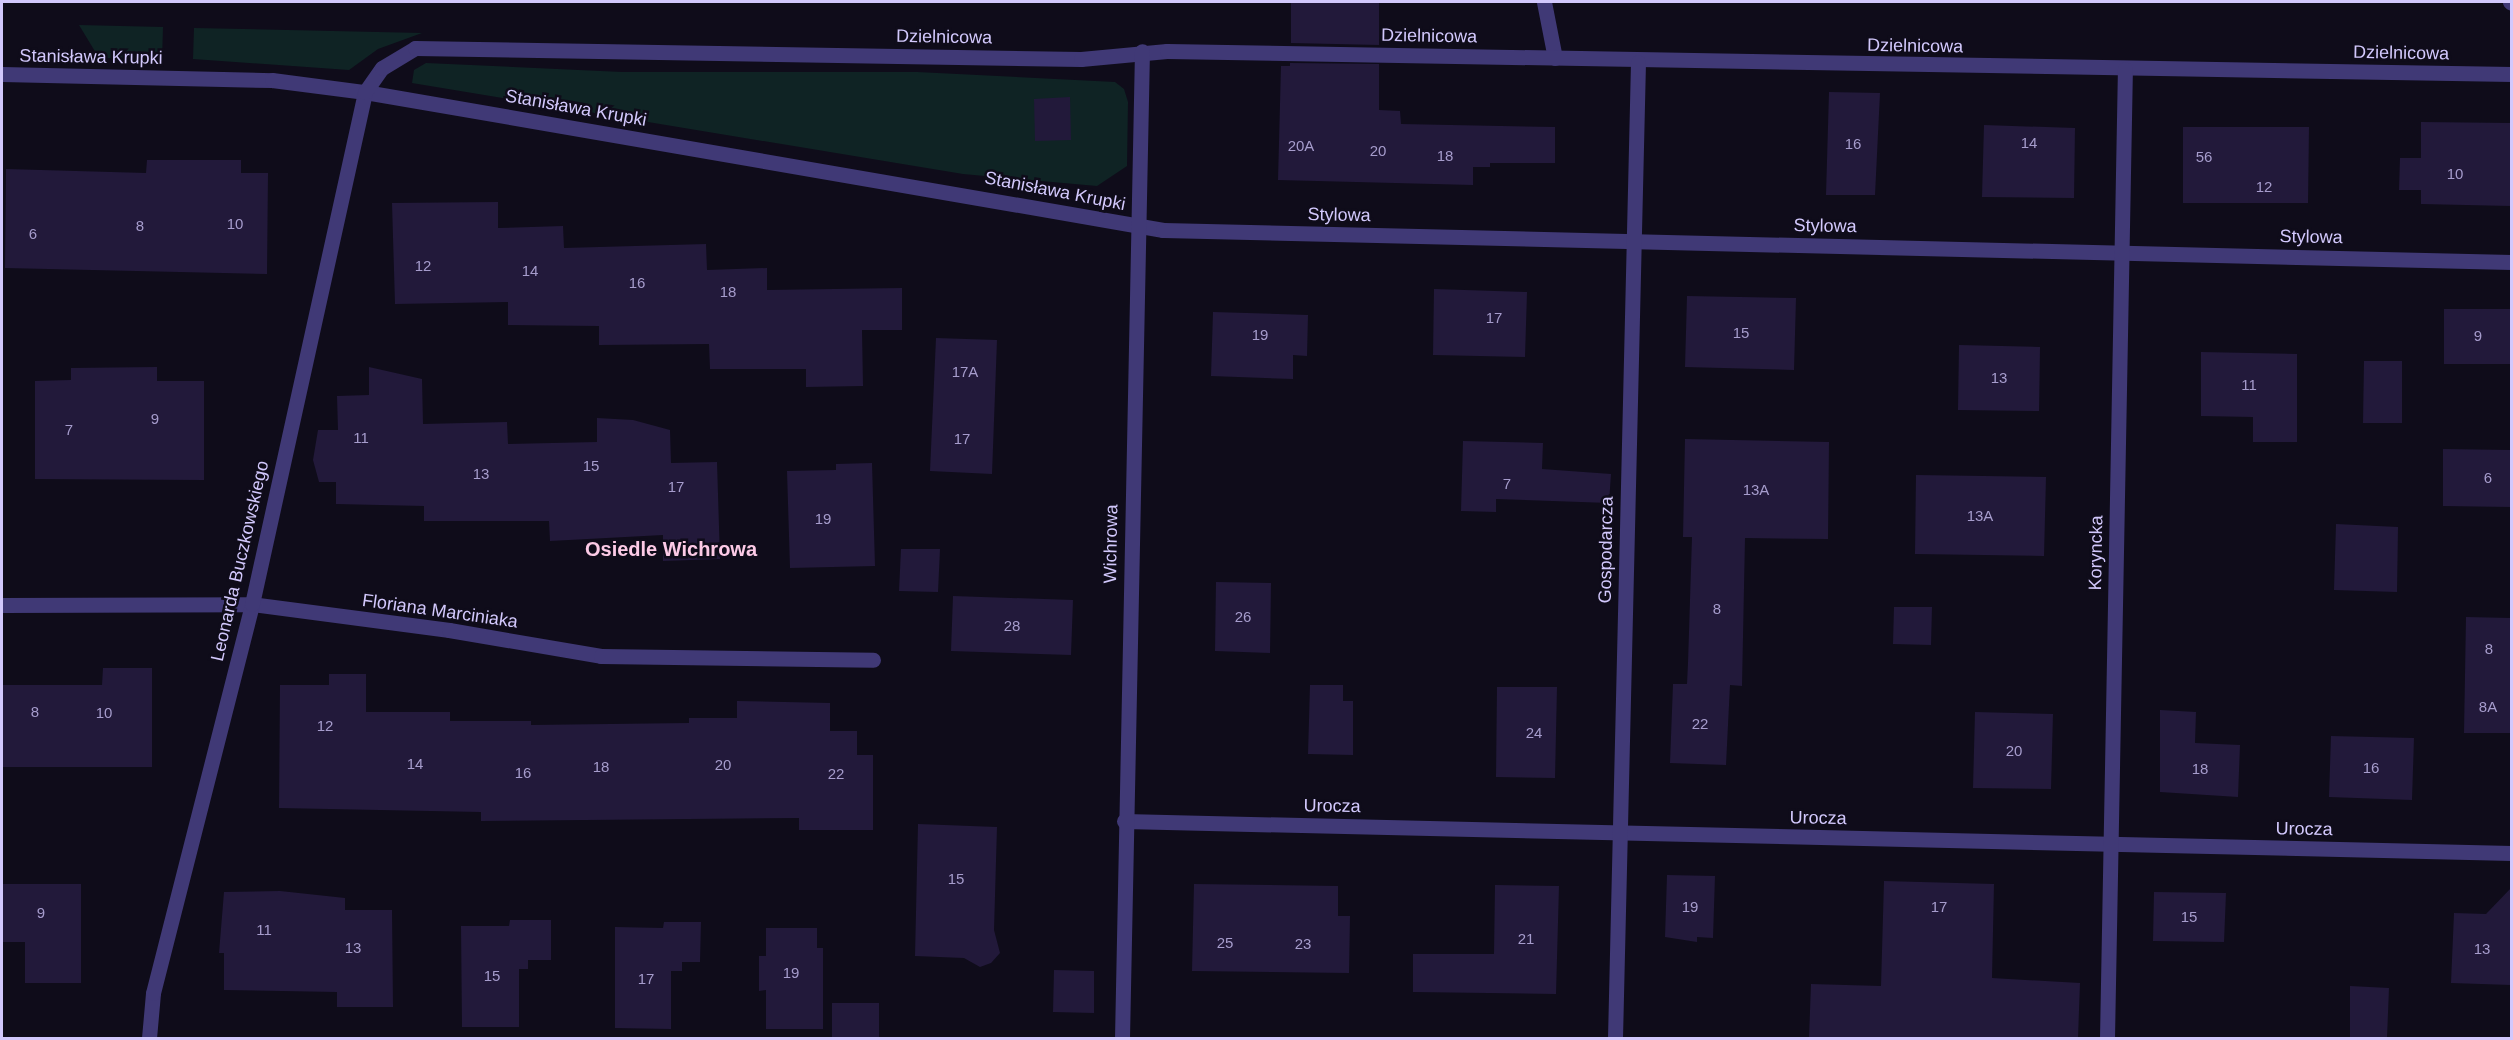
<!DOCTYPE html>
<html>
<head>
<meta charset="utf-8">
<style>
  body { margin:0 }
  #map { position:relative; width:2513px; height:1040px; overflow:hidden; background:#0f0c1a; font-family:Helvetica,sans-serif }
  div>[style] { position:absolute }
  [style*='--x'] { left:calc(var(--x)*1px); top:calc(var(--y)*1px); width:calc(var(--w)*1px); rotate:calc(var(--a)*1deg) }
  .green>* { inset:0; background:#0f2324 }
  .building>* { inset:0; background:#22193a }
  .minor>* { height:15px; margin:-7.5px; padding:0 7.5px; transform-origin:7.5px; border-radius:7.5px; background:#403976 }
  span { translate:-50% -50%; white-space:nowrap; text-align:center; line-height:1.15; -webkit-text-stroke:5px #0f0c1a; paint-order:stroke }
  .number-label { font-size:15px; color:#a69ccc }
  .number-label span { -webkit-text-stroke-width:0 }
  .street-label { font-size:18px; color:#d2c8fc }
  .neighbourhood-label { font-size:20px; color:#fccae6; font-weight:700 }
  .frame { position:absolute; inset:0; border:3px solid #d2c8fc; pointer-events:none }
</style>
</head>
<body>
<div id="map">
  <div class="green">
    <div style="clip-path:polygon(79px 25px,163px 27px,162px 59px,99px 58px)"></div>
    <div style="clip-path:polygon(194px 28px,422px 33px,378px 49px,349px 70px,193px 59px)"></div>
    <div style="clip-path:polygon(426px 63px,622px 72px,917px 72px,1115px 82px,1124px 89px,1128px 102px,1127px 166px,1097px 186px,963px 174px,412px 83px,414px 70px)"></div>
  </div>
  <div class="building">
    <div style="clip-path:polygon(1291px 2px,1379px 2px,1379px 45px,1291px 43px)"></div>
    <div style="clip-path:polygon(1290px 63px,1379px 64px,1379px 110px,1400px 111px,1401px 124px,1555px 127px,1555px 163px,1490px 163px,1490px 167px,1473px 167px,1473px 185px,1278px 180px,1281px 66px,1290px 66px)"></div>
    <div style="clip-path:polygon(1829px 92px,1880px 93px,1875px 195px,1826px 195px)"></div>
    <div style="clip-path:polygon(1070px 97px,1071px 140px,1035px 141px,1034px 99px)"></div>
    <div style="clip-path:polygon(2421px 122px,2511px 123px,2511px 206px,2421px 204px,2421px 190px,2399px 190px,2400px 158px,2421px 158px)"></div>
    <div style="clip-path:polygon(1984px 125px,2075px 128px,2074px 198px,1982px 197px)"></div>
    <div style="clip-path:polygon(2183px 127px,2309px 127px,2308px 203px,2183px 203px)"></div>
    <div style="clip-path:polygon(147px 160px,241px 160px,241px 173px,268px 173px,267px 274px,5px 268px,6px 169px,146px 173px)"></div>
    <div style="clip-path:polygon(498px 202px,498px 228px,563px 226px,564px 248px,706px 244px,707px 270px,767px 268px,767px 290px,902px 288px,902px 330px,862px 330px,863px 386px,806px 387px,806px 369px,710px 369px,709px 344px,599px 345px,599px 326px,508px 325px,508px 302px,395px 304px,392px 203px)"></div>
    <div style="clip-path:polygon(1434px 289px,1527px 292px,1525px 357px,1433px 355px)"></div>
    <div style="clip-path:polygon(1687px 296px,1796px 298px,1794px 370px,1685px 367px)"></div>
    <div style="clip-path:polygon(2444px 309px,2511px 309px,2511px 364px,2444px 364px)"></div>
    <div style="clip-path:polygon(1213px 312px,1308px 315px,1307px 356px,1293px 355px,1293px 379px,1211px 376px)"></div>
    <div style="clip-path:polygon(936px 338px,997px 340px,992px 474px,930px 471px)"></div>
    <div style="clip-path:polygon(1959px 345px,2040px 347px,2039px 411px,1958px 410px)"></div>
    <div style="clip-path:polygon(2201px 352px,2297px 354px,2297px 442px,2253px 442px,2253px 417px,2201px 416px)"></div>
    <div style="clip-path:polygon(2364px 361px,2402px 361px,2402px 423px,2363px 423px)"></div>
    <div style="clip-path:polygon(157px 367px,157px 381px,204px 381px,204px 480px,35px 479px,35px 381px,71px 380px,71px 368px)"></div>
    <div style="clip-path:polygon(369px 367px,422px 379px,423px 424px,507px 422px,508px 444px,597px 442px,597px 418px,633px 420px,670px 430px,671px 463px,717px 462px,720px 559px,663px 561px,663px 535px,550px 541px,549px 521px,424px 521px,424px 506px,336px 504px,336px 482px,319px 482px,313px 460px,318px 430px,338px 430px,337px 396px,369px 395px)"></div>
    <div style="clip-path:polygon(1685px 439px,1829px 442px,1828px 539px,1745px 538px,1742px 686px,1730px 685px,1726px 765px,1670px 763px,1673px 684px,1687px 684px,1688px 663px,1692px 537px,1683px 537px)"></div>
    <div style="clip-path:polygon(1463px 441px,1543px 443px,1542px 469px,1611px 474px,1609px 503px,1496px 499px,1496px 512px,1461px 511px)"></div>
    <div style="clip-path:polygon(2443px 449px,2511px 450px,2511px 507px,2443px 506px)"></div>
    <div style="clip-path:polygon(872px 463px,875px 566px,790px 568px,787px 471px,836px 470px,836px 464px)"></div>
    <div style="clip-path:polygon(1916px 475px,2046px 477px,2044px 556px,1915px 554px)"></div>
    <div style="clip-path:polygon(2336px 524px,2398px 527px,2397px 592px,2334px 590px)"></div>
    <div style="clip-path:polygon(901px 549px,940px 549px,938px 592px,899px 591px)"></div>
    <div style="clip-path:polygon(1216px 582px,1271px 583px,1270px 653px,1215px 651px)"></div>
    <div style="clip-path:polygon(953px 596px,1073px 600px,1071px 655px,951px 651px)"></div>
    <div style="clip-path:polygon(1894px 607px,1932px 607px,1931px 645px,1893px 644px)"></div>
    <div style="clip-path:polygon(2466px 617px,2511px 618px,2511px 733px,2464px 733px)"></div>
    <div style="clip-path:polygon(103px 668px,152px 668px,152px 767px,2px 767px,2px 685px,102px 685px)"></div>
    <div style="clip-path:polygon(329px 674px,366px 674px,366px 712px,450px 712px,450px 721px,531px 721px,531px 725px,689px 723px,689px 718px,737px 718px,737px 701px,830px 703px,830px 731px,857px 731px,857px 755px,873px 755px,873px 830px,799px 830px,799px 818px,481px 821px,481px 812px,279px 808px,280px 685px,329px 685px)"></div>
    <div style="clip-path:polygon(1310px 685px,1343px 685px,1343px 701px,1353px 701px,1353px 755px,1308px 754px)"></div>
    <div style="clip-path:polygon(1497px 687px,1557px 687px,1555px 778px,1496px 777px)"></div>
    <div style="clip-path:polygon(2160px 710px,2196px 712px,2195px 743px,2240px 745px,2238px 797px,2160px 792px)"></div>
    <div style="clip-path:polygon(1975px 712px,2053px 714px,2051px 789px,1973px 788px)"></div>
    <div style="clip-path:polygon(2331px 736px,2414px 738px,2412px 800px,2329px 797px)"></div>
    <div style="clip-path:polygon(918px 824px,997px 827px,994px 930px,1000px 953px,991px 963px,980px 967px,964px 958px,915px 956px)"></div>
    <div style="clip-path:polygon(1667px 875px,1715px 876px,1713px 938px,1697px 937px,1697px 942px,1665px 937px)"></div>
    <div style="clip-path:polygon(1884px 881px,1994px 884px,1992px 978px,2080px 983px,2078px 1038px,1809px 1038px,1811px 984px,1881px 986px)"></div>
    <div style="clip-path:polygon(2px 884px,81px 884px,81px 983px,25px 983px,25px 942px,2px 942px)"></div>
    <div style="clip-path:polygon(1194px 884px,1338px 886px,1338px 916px,1350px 916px,1349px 973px,1192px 971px)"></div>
    <div style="clip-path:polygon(1495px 885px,1559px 886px,1556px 994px,1413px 992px,1413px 954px,1494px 954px)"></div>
    <div style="clip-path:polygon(2511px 888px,2511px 985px,2451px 983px,2454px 913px,2486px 914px)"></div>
    <div style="clip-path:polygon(280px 891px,345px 898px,345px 910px,392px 910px,393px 1007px,337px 1007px,337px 992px,224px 990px,224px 953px,219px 953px,224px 892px)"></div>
    <div style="clip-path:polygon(2154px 892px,2226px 893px,2224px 942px,2153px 941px)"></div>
    <div style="clip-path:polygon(510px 920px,551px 920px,551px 960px,528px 960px,528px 969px,519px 969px,519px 1027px,462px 1027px,461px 926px,509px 926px)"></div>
    <div style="clip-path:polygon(664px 922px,701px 922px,700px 962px,682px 962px,682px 971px,671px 971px,671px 1029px,615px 1028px,615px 927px,663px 928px)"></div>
    <div style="clip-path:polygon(766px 928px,817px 928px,817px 948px,823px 948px,823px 1029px,766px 1029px,766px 990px,759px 991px,759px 956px,766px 956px)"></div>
    <div style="clip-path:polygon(1054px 970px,1094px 971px,1094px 1013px,1053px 1012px)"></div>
    <div style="clip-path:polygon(2350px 986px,2389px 988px,2387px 1038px,2350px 1038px)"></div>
    <div style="clip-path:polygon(832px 1003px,879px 1003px,879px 1038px,832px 1038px)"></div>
  </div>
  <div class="minor">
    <div style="--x:1544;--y:2;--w:57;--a:78.9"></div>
    <div style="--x:2510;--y:2;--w:2;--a:27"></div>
    <div style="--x:2;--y:74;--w:270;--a:1.3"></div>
    <div style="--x:272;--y:80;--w:94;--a:7.4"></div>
    <div style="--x:365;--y:92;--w:810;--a:9.81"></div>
    <div style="--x:1163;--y:230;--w:1349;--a:1.36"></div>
    <div style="--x:2;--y:605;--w:250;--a:-0.2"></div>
    <div style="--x:252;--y:604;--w:199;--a:7.5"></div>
    <div style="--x:449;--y:630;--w:154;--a:9.7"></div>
    <div style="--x:601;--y:656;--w:272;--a:0.8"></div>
    <div style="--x:1124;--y:821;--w:1388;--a:1.32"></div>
    <div style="--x:149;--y:1038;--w:45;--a:-84.9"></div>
    <div style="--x:153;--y:993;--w:401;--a:-75.7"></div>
    <div style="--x:252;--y:604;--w:524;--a:-77.55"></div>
    <div style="--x:365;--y:92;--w:29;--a:-55"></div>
    <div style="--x:382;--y:68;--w:39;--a:-31"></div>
    <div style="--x:415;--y:48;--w:666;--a:0.95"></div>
    <div style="--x:1081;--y:59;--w:86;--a:-5.3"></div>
    <div style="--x:1167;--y:51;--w:1345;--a:0.98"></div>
    <div style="--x:1122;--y:1038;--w:987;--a:-88.84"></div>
    <div style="--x:1615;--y:1038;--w:976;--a:-88.65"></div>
    <div style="--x:2107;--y:1038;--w:969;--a:-88.94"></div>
  </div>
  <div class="number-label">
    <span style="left:2029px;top:143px">14</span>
    <span style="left:1853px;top:144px">16</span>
    <span style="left:1301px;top:146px">20A</span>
    <span style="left:1378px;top:151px">20</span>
    <span style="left:1445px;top:156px">18</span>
    <span style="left:2204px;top:157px">56</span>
    <span style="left:2455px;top:174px">10</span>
    <span style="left:2264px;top:187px">12</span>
    <span style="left:235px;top:224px">10</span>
    <span style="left:140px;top:226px">8</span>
    <span style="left:33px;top:234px">6</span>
    <span style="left:423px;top:266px">12</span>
    <span style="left:530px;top:271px">14</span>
    <span style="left:637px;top:283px">16</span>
    <span style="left:728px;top:292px">18</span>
    <span style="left:1494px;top:318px">17</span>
    <span style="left:1741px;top:333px">15</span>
    <span style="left:1260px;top:335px">19</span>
    <span style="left:2478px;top:336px">9</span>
    <span style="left:965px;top:372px">17A</span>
    <span style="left:1999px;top:378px">13</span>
    <span style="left:2249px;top:385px">11</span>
    <span style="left:155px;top:419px">9</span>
    <span style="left:69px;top:430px">7</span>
    <span style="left:361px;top:438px">11</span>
    <span style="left:962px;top:439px">17</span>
    <span style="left:591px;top:466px">15</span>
    <span style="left:481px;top:474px">13</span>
    <span style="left:2488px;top:478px">6</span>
    <span style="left:1507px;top:484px">7</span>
    <span style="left:676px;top:487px">17</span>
    <span style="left:1756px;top:490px">13A</span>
    <span style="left:1980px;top:516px">13A</span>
    <span style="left:823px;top:519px">19</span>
    <span style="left:1717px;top:609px">8</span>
    <span style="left:1243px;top:617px">26</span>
    <span style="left:1012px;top:626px">28</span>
    <span style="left:2489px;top:649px">8</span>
    <span style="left:2488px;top:707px">8A</span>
    <span style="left:35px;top:712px">8</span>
    <span style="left:104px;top:713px">10</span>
    <span style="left:1700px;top:724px">22</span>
    <span style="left:325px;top:726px">12</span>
    <span style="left:1534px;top:733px">24</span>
    <span style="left:2014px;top:751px">20</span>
    <span style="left:415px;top:764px">14</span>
    <span style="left:723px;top:765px">20</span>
    <span style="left:601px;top:767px">18</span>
    <span style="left:2371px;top:768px">16</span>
    <span style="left:2200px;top:769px">18</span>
    <span style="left:523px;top:773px">16</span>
    <span style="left:836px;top:774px">22</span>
    <span style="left:956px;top:879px">15</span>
    <span style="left:1690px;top:907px">19</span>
    <span style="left:1939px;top:907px">17</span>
    <span style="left:41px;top:913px">9</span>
    <span style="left:2189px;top:917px">15</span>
    <span style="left:264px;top:930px">11</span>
    <span style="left:1526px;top:939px">21</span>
    <span style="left:1225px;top:943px">25</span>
    <span style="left:1303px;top:944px">23</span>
    <span style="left:353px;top:948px">13</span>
    <span style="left:2482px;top:949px">13</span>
    <span style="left:791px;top:973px">19</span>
    <span style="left:492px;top:976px">15</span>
    <span style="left:646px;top:979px">17</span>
  </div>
  <div class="street-label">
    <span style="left:1429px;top:36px;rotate:1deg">Dzielnicowa</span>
    <span style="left:944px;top:37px;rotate:1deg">Dzielnicowa</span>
    <span style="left:1915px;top:46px;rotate:1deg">Dzielnicowa</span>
    <span style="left:2401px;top:53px;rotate:1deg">Dzielnicowa</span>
    <span style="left:91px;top:57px;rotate:1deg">Stanisława Krupki</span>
    <span style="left:576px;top:108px;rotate:10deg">Stanisława Krupki</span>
    <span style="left:1055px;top:191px;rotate:11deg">Stanisława Krupki</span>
    <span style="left:1339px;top:215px;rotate:1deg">Stylowa</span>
    <span style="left:1825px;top:226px;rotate:1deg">Stylowa</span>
    <span style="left:2311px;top:237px;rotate:1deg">Stylowa</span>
    <span style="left:1111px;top:544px;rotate:-89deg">Wichrowa</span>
    <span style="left:1606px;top:550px;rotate:-89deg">Gospodarcza</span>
    <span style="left:2096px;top:553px;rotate:-89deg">Koryncka</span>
    <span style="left:240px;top:561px;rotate:-77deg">Leonarda Buczkowskiego</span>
    <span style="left:440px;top:611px;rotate:8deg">Floriana Marciniaka</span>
    <span style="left:1332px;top:806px;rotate:1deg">Urocza</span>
    <span style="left:1818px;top:818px;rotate:1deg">Urocza</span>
    <span style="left:2304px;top:829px;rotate:1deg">Urocza</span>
  </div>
  <div class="neighbourhood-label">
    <span style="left:671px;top:549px">Osiedle Wichrowa</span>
  </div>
  <div class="frame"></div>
</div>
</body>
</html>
